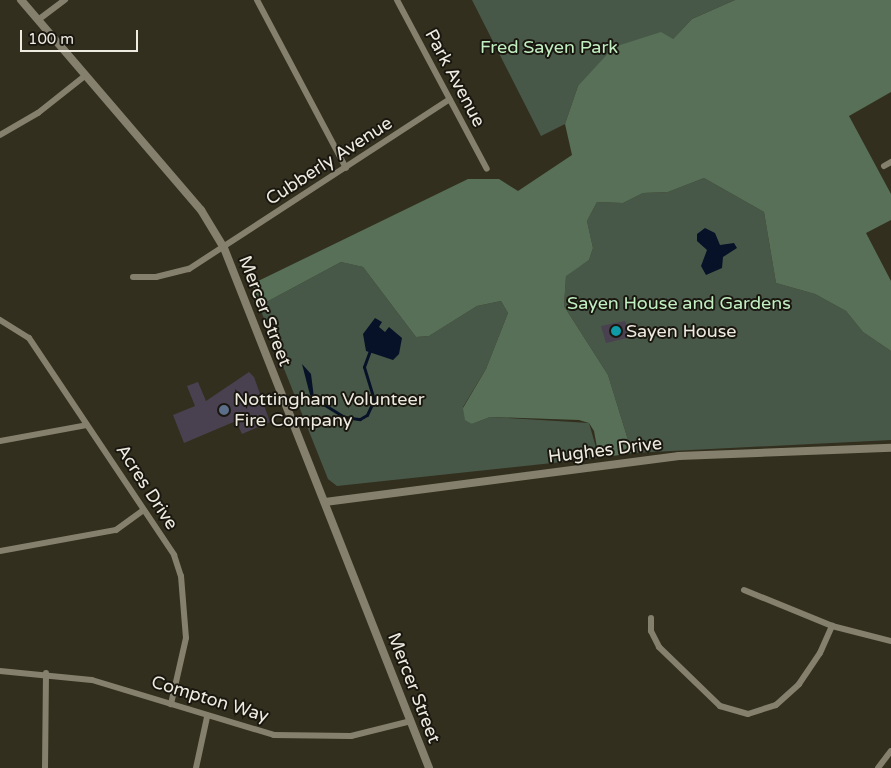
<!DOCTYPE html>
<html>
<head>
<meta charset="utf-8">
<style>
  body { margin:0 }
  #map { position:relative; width:891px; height:768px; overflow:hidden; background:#332f1e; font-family:"Varela Round",sans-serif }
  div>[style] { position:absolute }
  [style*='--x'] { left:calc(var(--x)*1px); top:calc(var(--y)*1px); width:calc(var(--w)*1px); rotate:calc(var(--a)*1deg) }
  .green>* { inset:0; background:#485848 }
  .forest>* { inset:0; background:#577057 }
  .water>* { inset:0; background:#071127 }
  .stream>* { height:2.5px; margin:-1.25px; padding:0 1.25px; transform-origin:1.25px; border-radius:1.25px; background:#071127 }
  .building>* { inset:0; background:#494050 }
  .minor>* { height:6px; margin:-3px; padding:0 3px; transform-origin:3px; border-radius:3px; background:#84806d }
  .tertiary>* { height:8px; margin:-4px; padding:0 4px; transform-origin:4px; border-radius:4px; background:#84806d }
  .dots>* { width:14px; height:14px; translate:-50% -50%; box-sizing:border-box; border:2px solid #19170f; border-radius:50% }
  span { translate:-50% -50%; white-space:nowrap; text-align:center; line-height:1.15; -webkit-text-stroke:4px #19170f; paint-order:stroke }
  .park-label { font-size:18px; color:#c1efc2 }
  .street-label { font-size:18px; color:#eeebe1 }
  .poi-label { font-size:18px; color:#eeebe1 }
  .left { translate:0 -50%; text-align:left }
  .scale { position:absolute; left:20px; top:30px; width:118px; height:22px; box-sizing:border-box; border:2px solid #eeebe1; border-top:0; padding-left:6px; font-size:15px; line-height:18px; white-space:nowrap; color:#eeebe1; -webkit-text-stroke:4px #19170f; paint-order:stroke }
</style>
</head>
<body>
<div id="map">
  <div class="green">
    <div style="clip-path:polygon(472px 0,735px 0,692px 19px,673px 39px,578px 86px,565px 124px,541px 136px)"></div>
    <div style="clip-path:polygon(704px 178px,764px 212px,776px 283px,815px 294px,846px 311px,863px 332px,891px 351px,891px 440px,632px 453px,608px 375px,564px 306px,566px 275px,589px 260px,593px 248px,587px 221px,597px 202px,623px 203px,643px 193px,668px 192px)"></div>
    <div style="clip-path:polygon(341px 262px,363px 267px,416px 337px,429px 336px,477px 306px,501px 301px,508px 313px,486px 369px,463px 407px,472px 424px,490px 417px,589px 423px,599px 458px,337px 486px,328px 479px,259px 306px)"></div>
  </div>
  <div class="forest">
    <div style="clip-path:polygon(735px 0,891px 0,891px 92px,849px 116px,891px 194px,891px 220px,866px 233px,891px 281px,891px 351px,863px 332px,846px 311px,815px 294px,776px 283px,764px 212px,704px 178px,668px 192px,643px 193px,623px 203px,597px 202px,587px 221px,593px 248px,589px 260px,566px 276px,564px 306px,608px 375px,632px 453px,599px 458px,594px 431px,589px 423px,579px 420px,490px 417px,472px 424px,465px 420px,463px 408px,486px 369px,508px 313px,501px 301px,477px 306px,429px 336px,416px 337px,363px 267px,341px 262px,259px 306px,252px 284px,468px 179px,499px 179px,518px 191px,572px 155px,565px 124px,578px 86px,614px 47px,661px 32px,673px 39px,692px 19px)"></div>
  </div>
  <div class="water">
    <div style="clip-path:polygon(705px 228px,715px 233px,720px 245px,734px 243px,737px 248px,723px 257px,722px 268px,706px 275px,701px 266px,707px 250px,697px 241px,697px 234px)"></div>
    <div style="clip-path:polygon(375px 318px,382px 322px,379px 327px,385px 332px,389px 327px,402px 338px,399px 354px,393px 360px,366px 351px,363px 334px)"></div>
    <div style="clip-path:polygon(302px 364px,311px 374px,314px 398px,310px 395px)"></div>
  </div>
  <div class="stream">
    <div style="--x:314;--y:398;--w:36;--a:32"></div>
    <div style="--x:345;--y:417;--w:15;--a:8"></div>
    <div style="--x:360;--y:419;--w:8;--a:-30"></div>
    <div style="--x:367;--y:415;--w:17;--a:-65"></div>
    <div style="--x:374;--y:400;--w:34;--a:-107"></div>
    <div style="--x:364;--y:367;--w:15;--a:-70"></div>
  </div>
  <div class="building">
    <div style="clip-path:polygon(625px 321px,631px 337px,606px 343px,601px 326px)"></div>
    <div style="clip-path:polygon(249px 372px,254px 377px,270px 422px,242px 434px,236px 421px,184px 443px,173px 415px,195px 406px,187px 386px,198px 382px,206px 401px)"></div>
  </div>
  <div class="minor">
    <div style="--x:257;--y:0;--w:190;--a:62.1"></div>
    <div style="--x:397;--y:0;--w:191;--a:62"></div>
    <div style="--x:38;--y:20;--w:34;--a:-37"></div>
    <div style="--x:0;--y:135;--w:44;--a:-30.1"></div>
    <div style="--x:38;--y:113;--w:61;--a:-38.4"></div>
    <div style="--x:884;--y:166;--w:8;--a:-30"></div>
    <div style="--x:133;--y:277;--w:23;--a:0"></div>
    <div style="--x:156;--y:277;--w:34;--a:-14"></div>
    <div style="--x:189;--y:269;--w:311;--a:-33.1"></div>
    <div style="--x:0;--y:320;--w:34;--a:32"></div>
    <div style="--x:29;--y:338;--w:261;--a:56.2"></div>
    <div style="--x:174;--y:555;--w:22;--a:72"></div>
    <div style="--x:181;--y:576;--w:62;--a:85.4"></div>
    <div style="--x:186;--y:638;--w:68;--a:102.8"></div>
    <div style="--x:0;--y:441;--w:88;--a:-10.4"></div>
    <div style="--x:0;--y:551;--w:118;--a:-10.3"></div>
    <div style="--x:116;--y:530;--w:34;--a:-36"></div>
    <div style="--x:744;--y:590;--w:95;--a:22.2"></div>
    <div style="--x:832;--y:626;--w:61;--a:14.3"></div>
    <div style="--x:651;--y:618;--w:13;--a:90"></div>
    <div style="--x:651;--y:631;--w:18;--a:63"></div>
    <div style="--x:659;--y:647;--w:85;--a:44"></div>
    <div style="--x:720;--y:706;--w:29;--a:16"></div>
    <div style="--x:748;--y:714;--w:29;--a:-18"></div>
    <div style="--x:776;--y:705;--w:31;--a:-42"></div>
    <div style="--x:799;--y:684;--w:37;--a:-56"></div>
    <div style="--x:820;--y:653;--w:30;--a:-66"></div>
    <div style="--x:0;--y:671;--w:92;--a:5.6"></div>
    <div style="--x:92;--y:680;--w:190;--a:16.8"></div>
    <div style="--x:274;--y:735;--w:77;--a:0.7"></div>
    <div style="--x:351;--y:736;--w:62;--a:-14"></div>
    <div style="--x:45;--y:768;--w:95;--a:-89.4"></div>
    <div style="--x:196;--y:768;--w:52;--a:-77.8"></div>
    <div style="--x:878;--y:768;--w:21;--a:-53"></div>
  </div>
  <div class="tertiary">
    <div style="--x:21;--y:0;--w:277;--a:49.4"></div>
    <div style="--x:201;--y:210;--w:44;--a:58.8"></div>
    <div style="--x:224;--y:248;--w:559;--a:68.48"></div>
    <div style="--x:325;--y:502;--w:357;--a:-7.4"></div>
    <div style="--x:679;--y:456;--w:212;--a:-2.2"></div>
  </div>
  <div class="dots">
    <div style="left:616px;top:331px;background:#0f9aa8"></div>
    <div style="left:224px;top:410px;background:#5c6f8a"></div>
  </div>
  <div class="park-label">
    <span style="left:549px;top:47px">Fred Sayen Park</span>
    <span style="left:679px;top:303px">Sayen House and Gardens</span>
  </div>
  <div class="street-label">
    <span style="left:455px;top:78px;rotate:62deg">Park Avenue</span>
    <span style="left:329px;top:161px;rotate:-33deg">Cubberly Avenue</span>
    <span style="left:265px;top:311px;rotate:69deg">Mercer Street</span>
    <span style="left:605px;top:450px;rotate:-7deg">Hughes Drive</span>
    <span style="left:147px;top:487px;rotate:57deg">Acres Drive</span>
    <span style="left:414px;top:688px;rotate:69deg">Mercer Street</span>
    <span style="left:210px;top:699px;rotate:17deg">Compton Way</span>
  </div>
  <div class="poi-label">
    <span class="left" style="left:626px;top:331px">Sayen House</span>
    <span class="left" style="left:234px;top:410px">Nottingham Volunteer<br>Fire Company</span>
  </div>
  <div class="scale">100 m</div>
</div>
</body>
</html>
